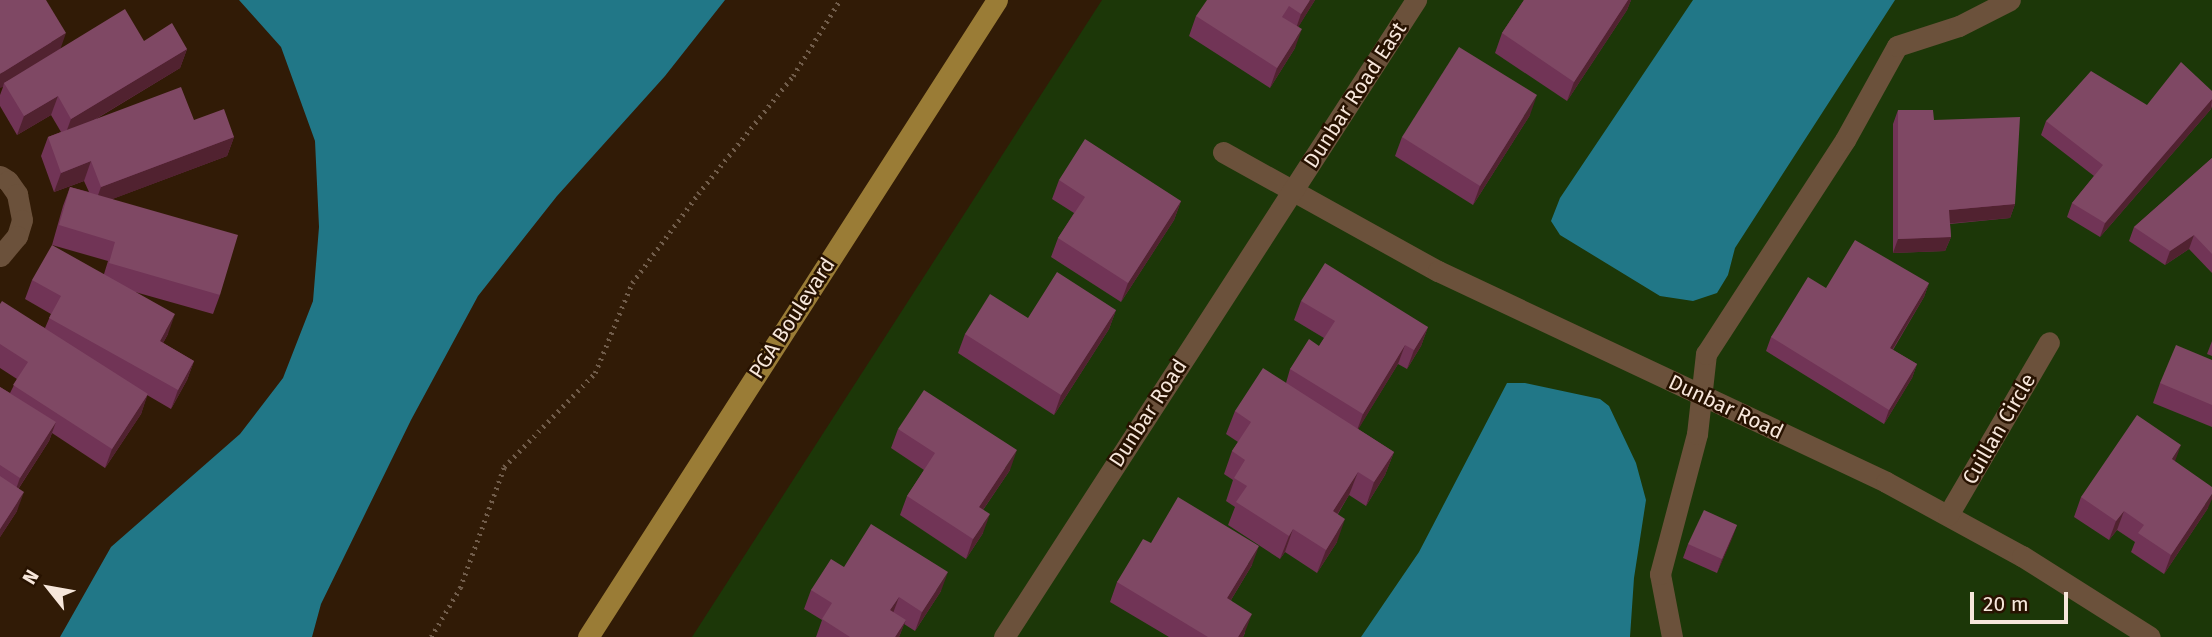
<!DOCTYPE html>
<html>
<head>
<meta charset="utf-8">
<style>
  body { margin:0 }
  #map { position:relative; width:2212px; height:637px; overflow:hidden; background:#311b06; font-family:"Fira Sans",sans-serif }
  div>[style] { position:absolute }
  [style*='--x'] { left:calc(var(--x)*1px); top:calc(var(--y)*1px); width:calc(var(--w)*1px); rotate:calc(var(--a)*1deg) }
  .green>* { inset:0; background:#1c3708 }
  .water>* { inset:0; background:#217787 }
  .path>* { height:4.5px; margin-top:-2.25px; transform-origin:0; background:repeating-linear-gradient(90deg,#715d4b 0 2px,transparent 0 7px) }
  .minor>* { height:21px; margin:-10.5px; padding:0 10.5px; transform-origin:10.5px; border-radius:10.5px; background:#6b513b }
  .major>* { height:21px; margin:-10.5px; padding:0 10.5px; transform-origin:10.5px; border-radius:10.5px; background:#9a7c36 }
  .wall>* { inset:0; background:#713456 }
  .shaded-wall>* { inset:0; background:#512230 }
  .building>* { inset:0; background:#7f4864 }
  span { translate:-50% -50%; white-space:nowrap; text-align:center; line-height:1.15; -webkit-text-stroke:5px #271200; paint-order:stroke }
  .street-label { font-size:21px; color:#f7e7db }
  .north { position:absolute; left:14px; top:553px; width:70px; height:70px; -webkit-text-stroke:5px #271200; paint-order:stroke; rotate:301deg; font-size:19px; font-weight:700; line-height:28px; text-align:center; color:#f7e7db }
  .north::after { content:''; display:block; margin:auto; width:24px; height:32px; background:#f7e7db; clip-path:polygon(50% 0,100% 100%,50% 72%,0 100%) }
  .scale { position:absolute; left:1970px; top:592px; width:98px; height:32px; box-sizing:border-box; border:4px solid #f7e7db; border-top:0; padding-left:9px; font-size:21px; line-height:24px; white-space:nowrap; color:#f7e7db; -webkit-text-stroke:5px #271200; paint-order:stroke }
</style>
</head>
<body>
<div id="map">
  <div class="green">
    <div style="clip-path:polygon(1102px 0,2212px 0,2212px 637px,692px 637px)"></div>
  </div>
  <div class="water">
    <div style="clip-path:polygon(239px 0,725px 0,665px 76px,557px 196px,478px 296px,411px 420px,321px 604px,312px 637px,60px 637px,111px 547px,240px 434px,283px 378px,313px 301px,319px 227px,315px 141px,281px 47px)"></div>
    <div style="clip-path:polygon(1693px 0,1895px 0,1735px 248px,1728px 275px,1717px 293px,1693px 301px,1660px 296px,1560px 235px,1551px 221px,1560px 198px)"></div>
    <div style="clip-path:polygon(1507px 383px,1525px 383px,1600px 399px,1609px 406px,1636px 463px,1646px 500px,1634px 578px,1630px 637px,1361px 637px,1419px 552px)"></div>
  </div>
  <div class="path">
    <div style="--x:431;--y:637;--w:57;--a:-59.4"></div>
    <div style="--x:460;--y:588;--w:129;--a:-70"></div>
    <div style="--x:504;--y:467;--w:131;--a:-45.9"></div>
    <div style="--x:595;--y:373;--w:97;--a:-67.7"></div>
    <div style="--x:632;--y:283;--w:111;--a:-53.4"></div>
    <div style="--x:698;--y:194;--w:151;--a:-51.2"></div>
    <div style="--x:793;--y:76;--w:89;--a:-58.3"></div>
  </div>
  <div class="minor">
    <div style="--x:1223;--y:152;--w:246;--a:29"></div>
    <div style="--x:1438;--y:271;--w:495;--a:25.2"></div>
    <div style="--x:1886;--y:482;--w:155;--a:28.6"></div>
    <div style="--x:2022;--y:556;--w:151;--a:32.3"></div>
    <div style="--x:0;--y:176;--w:9;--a:32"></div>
    <div style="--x:8;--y:181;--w:16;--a:55"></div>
    <div style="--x:17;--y:194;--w:26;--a:79"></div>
    <div style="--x:22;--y:220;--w:17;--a:107"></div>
    <div style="--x:17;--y:236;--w:26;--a:130"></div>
    <div style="--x:1948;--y:515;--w:200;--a:-59.7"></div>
    <div style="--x:1004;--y:637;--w:759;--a:-57.11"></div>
    <div style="--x:1672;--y:637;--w:64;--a:-100.8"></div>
    <div style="--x:1660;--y:574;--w:145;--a:-75.2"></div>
    <div style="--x:1697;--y:434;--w:81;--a:-83.6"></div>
    <div style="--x:1706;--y:354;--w:255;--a:-57"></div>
    <div style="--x:1845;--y:140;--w:107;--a:-61"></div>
    <div style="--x:1897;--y:46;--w:65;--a:-17.9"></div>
    <div style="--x:1959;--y:26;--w:57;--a:-27"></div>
  </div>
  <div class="major">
    <div style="--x:588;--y:637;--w:757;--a:-57.3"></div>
  </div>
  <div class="wall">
    <div style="clip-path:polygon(0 0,60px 49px,144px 41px,187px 49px,180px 68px,96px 119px,194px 120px,234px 137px,227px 156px,112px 199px,220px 295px,213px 314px,135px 292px,168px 334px,163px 343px,194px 361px,187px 380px,171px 409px,147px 395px,141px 414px,105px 468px,52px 433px,49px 441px,19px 488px,17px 511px,0 537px,0 387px,10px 393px,17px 379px,0 368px,0 304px,45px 328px,51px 314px,25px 299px,32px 280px,104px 274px,108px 261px,52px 245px,63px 206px,70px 187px,89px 192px,84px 181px,54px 192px,41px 156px,48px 137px,61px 132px,51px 115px,17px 135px,0 106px,0 95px,3px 87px)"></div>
    <div style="clip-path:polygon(1315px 0,1298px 27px,1295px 48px,1270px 88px,1189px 36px,1196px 16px)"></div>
    <div style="clip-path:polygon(1524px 0,1631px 0,1627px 10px,1567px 101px,1495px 53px,1502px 33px)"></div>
    <div style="clip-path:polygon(2212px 91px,2212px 106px,2211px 109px,2100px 237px,2067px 217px,2072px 203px,2094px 176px,2041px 135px,2046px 121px,2147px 105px)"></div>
    <div style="clip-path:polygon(1898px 110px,1934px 120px,2015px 204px,2010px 218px,1950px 224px,1951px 237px,1945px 251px,1893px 253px,1893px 124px)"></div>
    <div style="clip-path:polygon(1530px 115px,1473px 205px,1395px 156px,1402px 137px)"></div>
    <div style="clip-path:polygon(2212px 158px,2212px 273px,2189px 249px,2165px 265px,2129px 241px,2134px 227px)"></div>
    <div style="clip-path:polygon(1059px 180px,1181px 201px,1174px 220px,1121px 302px,1051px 257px,1058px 238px,1074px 213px,1052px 199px)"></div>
    <div style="clip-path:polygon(1929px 283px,1924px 297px,1893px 350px,1917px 364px,1912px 378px,1884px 424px,1766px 351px,1771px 337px,1826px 288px)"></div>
    <div style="clip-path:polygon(1301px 301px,1428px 327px,1421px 346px,1407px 369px,1398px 364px,1358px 429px,1394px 452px,1385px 475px,1366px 506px,1349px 495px,1338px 514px,1337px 542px,1317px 573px,1285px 552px,1280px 559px,1228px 525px,1235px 507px,1226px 501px,1233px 480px,1224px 474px,1232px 451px,1238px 442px,1226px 434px,1235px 411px,1286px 383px,1290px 369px,1319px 346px,1324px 338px,1294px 320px)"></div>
    <div style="clip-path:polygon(1116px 310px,1109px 329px,1054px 415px,958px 353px,965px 334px,1028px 318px)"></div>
    <div style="clip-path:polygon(2212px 341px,2212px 356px,2207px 354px)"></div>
    <div style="clip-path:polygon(2212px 360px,2212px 427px,2153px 403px,2160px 383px)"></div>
    <div style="clip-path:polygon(898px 429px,1010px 470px,983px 510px,983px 533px,966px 559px,900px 515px,907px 496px,924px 470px,891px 448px)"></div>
    <div style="clip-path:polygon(2175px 462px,2208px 508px,2164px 574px,2131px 552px,2135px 542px,2117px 530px,2109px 540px,2074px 517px,2081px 497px)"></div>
    <div style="clip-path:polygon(1737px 525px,1717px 573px,1683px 558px,1688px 544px)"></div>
    <div style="clip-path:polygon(1151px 543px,1252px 565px,1231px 600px,1245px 633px,1243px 637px,1169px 637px,1110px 602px,1117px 582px)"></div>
    <div style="clip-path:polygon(844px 567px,941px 591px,915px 631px,904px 624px,899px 637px,816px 637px,822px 620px,804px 609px,811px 590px)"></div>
  </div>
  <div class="shaded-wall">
    <div style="clip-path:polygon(1310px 0,1315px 0,1294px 34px,1301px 14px)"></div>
    <div style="clip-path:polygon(1628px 0,1631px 0,1627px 10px,1567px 101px,1574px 82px)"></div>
    <div style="clip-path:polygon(1302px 29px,1295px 48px,1270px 88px,1277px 68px)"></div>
    <div style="clip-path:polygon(66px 33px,59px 53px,4px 83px,3px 87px,0 88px,0 74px)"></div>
    <div style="clip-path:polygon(187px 49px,180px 68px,64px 138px,71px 119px)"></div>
    <div style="clip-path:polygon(1537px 95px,1530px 115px,1473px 205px,1480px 186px)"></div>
    <div style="clip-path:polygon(58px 96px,51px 115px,17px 135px,24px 116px)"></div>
    <div style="clip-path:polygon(2212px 99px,2211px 109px,2100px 237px,2105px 223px)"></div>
    <div style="clip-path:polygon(234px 137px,227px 156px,94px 206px,101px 187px)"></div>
    <div style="clip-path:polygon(91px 161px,84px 181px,54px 192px,61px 173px)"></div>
    <div style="clip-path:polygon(1181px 201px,1174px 220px,1121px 302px,1128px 283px)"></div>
    <div style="clip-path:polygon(2015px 204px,2010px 218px,1943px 224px,1949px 210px)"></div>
    <div style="clip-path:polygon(2194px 235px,2189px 249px,2165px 265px,2170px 251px)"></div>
    <div style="clip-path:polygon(1951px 237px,1945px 251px,1893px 253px,1898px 239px)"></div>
    <div style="clip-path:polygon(1929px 283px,1924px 297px,1885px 362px,1890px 348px)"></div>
    <div style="clip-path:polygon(1116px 310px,1109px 329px,1054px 415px,1061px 395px)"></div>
    <div style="clip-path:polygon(175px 314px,168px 334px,153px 361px,160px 341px)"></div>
    <div style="clip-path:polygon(1428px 327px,1421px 346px,1407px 369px,1414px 350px)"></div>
    <div style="clip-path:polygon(1405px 345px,1398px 364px,1356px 433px,1363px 414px)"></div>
    <div style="clip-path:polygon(194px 361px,187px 380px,171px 409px,178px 390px)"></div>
    <div style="clip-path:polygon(1917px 364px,1912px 378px,1884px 424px,1889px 410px)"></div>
    <div style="clip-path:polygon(148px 394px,141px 414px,105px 468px,112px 449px)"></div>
    <div style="clip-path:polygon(56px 422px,49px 441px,13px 497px,20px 478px)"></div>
    <div style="clip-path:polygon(2181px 445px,2174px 464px,2172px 459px)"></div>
    <div style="clip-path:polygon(1017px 450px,1010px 470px,972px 526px,979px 507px)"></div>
    <div style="clip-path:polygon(1394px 452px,1385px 475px,1366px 506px,1374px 482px)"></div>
    <div style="clip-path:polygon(1358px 472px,1349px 495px,1325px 534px,1333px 511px)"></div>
    <div style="clip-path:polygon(24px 492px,17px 511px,0 537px,0 529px)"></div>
    <div style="clip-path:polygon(2212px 494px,2212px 499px,2208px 508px,2164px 574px,2171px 555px)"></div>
    <div style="clip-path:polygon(2124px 511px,2117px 530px,2109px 540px,2116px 521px)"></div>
    <div style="clip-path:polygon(990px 514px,983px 533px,966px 559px,973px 539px)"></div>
    <div style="clip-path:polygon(1345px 519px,1337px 542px,1317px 573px,1326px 550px)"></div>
    <div style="clip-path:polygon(1737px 525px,1732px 539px,1717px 573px,1722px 559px)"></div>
    <div style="clip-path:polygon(1293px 529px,1285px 552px,1280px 559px,1289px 536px)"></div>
    <div style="clip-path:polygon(1259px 546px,1252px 565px,1220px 618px,1227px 598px)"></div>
    <div style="clip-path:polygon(948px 572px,941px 591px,915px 631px,922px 612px)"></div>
    <div style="clip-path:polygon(899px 597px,892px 616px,890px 610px)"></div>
    <div style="clip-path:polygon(1252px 614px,1243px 637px,1238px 637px)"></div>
    <div style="clip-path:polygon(906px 620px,899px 637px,895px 637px)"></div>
  </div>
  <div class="building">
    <div style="clip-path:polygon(0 0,46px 0,66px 33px,0 74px)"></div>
    <div style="clip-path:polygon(1207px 0,1310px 0,1301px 14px,1289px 6px,1282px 17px,1302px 29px,1277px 68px,1196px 16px)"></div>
    <div style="clip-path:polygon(1524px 0,1628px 0,1574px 82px,1502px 33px)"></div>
    <div style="clip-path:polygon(125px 9px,144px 41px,172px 23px,187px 49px,71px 119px,58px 96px,24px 116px,4px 83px)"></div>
    <div style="clip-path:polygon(1459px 47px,1537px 95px,1480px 186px,1402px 137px)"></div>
    <div style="clip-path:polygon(2181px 62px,2212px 91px,2212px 99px,2105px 223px,2072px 203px,2103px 165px,2046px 121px,2091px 71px,2147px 105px)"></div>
    <div style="clip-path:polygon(181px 87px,194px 120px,224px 109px,234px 137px,101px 187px,91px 161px,61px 173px,48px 137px)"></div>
    <div style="clip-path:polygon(1898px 110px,1933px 110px,1934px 120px,2020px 117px,2015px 204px,1949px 210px,1951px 237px,1898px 239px)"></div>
    <div style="clip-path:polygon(1085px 139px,1181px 201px,1128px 283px,1058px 238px,1085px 197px,1059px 180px)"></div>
    <div style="clip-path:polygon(2212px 158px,2212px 254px,2194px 235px,2170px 251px,2134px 227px)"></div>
    <div style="clip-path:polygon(70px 187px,238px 235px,220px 295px,109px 263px,115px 242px,59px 225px)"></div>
    <div style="clip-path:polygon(1855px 240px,1929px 283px,1890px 348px,1917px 364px,1889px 410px,1771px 337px,1808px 277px,1826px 288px)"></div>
    <div style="clip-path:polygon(52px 245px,175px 314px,160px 341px,194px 361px,178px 390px,49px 318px,61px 296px,32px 280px)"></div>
    <div style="clip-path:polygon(1325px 263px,1428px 327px,1414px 350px,1405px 345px,1363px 414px,1290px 369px,1309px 339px,1319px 346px,1335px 321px,1301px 301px)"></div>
    <div style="clip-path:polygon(1057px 272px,1116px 310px,1061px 395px,965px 334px,990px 294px,1028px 318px)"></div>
    <div style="clip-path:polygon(2px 301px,148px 394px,112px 449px,13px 385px,28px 362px,0 344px,0 304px)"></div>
    <div style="clip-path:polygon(2176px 345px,2212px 360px,2212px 405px,2160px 383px)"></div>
    <div style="clip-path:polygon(1263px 368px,1394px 452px,1374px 482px,1358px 472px,1333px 511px,1345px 519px,1326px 550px,1293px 529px,1289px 536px,1236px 502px,1247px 486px,1234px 478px,1245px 460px,1232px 451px,1251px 422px,1235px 411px)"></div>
    <div style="clip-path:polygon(0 387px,56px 422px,20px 478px,0 465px)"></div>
    <div style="clip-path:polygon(924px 390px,1017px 450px,979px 507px,990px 514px,973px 539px,907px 496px,935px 453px,898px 429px)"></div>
    <div style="clip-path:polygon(2137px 415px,2181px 445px,2172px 459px,2212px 487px,2212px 494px,2171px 555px,2138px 533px,2144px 525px,2124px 511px,2116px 521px,2081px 497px)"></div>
    <div style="clip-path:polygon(0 476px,24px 492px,0 529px)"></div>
    <div style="clip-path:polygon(1178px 497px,1259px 546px,1227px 598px,1252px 614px,1238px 637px,1208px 637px,1117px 582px,1143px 539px,1151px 543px)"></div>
    <div style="clip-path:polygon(1704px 510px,1737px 525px,1722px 559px,1688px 544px)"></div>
    <div style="clip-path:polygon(871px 524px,948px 572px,922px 612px,899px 597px,890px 610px,906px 620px,895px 637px,850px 637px,822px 619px,832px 603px,811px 590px,831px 559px,844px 567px)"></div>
  </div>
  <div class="street-label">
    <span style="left:1355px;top:95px;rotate:-57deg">Dunbar Road East</span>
    <span style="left:792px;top:318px;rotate:-57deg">PGA Boulevard</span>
    <span style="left:1726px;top:407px;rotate:25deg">Dunbar Road</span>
    <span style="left:1148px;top:413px;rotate:-57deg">Dunbar Road</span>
    <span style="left:1999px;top:429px;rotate:-60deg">Cuillan Circle</span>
  </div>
  <div class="north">N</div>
  <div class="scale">20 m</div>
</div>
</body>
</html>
